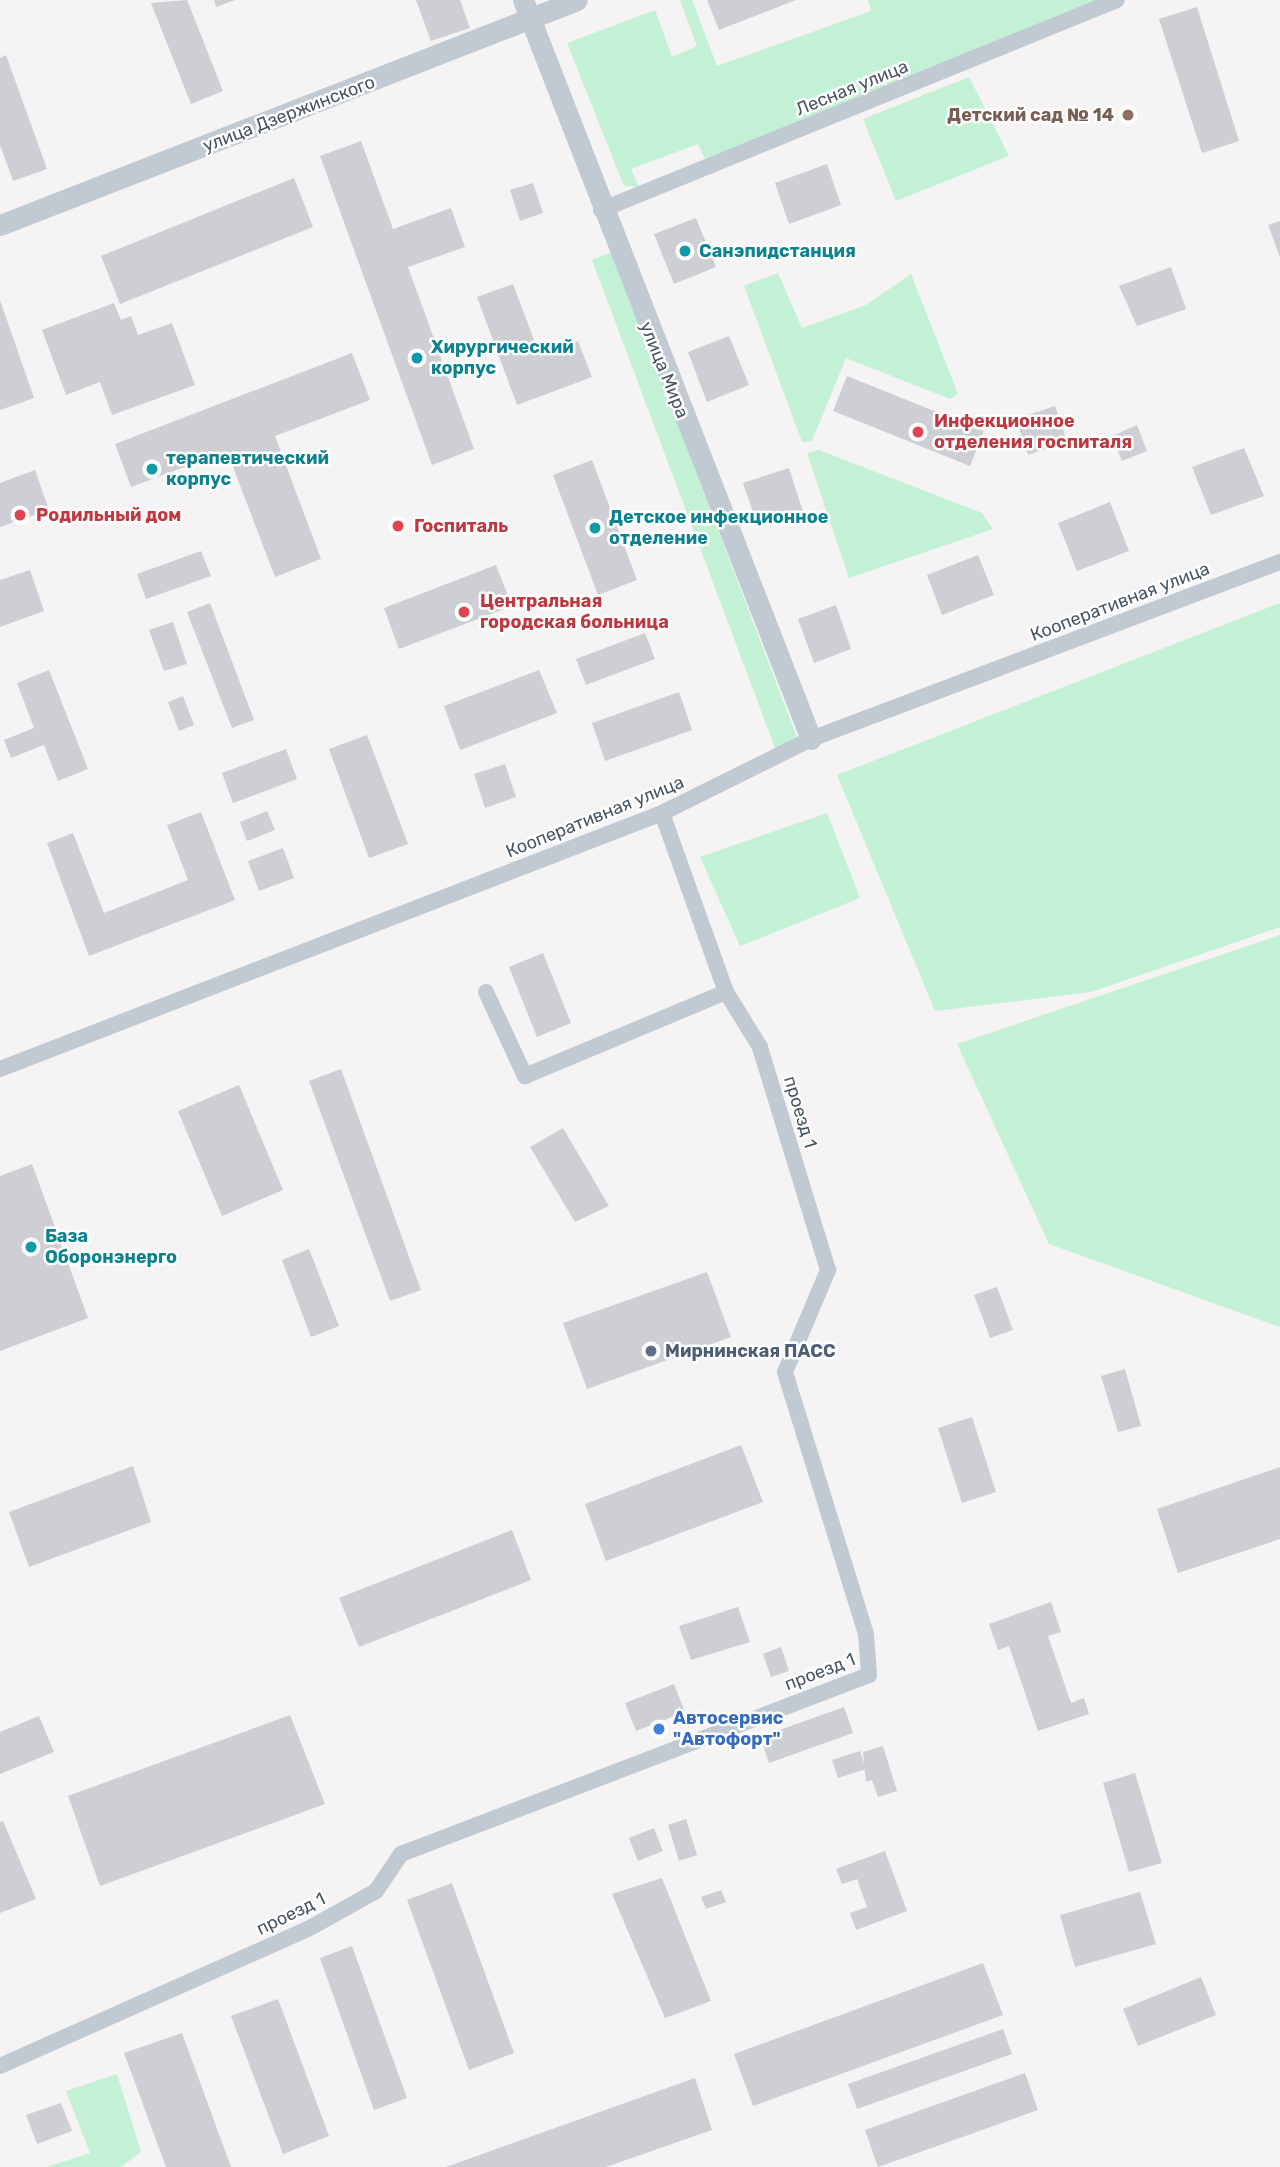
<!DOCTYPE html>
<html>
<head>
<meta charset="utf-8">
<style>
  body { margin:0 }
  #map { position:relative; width:1280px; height:2167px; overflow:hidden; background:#f5f3f3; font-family:Rubik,sans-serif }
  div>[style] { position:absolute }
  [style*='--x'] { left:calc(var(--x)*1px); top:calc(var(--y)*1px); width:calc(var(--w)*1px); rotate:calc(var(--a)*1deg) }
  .green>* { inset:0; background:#c3f1d5 }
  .building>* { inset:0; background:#cdcfd5 }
  .minor>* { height:16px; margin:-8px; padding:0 8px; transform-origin:8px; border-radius:8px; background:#c1cad2 }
  .tertiary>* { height:21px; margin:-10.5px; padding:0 10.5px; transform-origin:10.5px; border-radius:10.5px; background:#c1cad2 }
  .dots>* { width:19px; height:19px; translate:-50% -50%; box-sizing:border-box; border:4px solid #fff; border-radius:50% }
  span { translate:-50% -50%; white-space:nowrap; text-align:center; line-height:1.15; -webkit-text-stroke:5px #fff; paint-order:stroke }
  .street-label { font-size:18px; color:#4a5661 }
  .education-label { font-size:18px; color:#785e54; font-weight:700 }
  .right { translate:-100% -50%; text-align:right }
  .culture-label { font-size:18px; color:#0d838f; font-weight:700 }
  .left { translate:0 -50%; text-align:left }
  .health-label { font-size:18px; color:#be3a42; font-weight:700 }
  .service-label { font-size:18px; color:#4e5e75; font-weight:700 }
  .shop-label { font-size:18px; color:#366cbe; font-weight:700 }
</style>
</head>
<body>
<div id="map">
  <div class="green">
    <div style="clip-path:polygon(680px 0,692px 0,717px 66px,871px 11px,868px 0,1107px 0,707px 163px,698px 144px,631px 169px,639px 187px,624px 186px,567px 43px,655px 10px,672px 57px,697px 46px)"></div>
    <div style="clip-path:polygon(969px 77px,1009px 156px,896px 201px,863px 119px)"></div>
    <div style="clip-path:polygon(612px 252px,801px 748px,778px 756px,592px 260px)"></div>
    <div style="clip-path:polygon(778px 273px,802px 328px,866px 305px,911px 274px,958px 394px,950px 399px,846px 358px,812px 441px,802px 442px,744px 286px)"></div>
    <div style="clip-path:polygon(819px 450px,982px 513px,993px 529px,849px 578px,807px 453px)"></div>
    <div style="clip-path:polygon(1280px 603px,1280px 927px,1091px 992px,935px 1011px,837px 775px)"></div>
    <div style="clip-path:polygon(827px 813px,860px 898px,740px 946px,700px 857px)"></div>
    <div style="clip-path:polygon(1280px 935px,1280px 1327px,1049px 1244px,957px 1044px)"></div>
    <div style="clip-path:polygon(117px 2074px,141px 2152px,121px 2167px,47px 2167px,90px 2153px,66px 2091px)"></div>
  </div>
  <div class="building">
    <div style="clip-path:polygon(187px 0,223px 91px,191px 104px,151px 3px)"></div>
    <div style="clip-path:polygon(214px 0,235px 0,216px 7px)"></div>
    <div style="clip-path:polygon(416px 0,460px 0,470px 28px,431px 41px)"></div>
    <div style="clip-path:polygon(707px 0,796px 0,719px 30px)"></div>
    <div style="clip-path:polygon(1197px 7px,1239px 141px,1202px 153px,1159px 19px)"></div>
    <div style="clip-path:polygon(6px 55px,47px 169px,13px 181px,0 145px,0 58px)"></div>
    <div style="clip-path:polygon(361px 141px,393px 229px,451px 208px,465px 247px,408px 267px,474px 449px,432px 465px,320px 156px)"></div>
    <div style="clip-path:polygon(827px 164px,841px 205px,789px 224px,775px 183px)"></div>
    <div style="clip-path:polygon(294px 178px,313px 227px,120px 304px,101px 256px)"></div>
    <div style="clip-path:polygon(533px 183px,543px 213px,520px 221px,510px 190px)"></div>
    <div style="clip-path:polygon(696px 218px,716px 267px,674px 284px,654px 234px)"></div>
    <div style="clip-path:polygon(1280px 221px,1280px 257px,1268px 225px)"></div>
    <div style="clip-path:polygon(1171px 267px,1186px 309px,1137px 326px,1119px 286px)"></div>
    <div style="clip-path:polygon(513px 284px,540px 356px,578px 341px,592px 377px,517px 405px,477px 297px)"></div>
    <div style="clip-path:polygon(0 300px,34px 398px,0 410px)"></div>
    <div style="clip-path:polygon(114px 303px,121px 320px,131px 316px,138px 335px,172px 323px,195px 385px,112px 415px,100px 382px,66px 395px,42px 330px)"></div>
    <div style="clip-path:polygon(729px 336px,749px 385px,707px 402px,688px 352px)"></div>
    <div style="clip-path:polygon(352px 353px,370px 400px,275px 436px,321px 559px,275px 577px,227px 451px,131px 487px,115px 444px)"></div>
    <div style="clip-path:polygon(847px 376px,984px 431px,970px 466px,833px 411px)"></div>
    <div style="clip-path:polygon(1055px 406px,1067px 441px,1028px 455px,1016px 419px)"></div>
    <div style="clip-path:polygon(1137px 425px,1147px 451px,1122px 461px,1112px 436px)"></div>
    <div style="clip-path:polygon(1244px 448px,1264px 496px,1211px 515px,1192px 467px)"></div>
    <div style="clip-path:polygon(592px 460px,637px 580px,598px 595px,553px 475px)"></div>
    <div style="clip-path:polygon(789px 468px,803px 512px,758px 527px,743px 483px)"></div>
    <div style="clip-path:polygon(35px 470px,49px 510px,0 527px,0 483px)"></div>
    <div style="clip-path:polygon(1110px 502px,1129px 551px,1077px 571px,1058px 523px)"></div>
    <div style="clip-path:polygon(201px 551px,211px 576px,146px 599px,137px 574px)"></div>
    <div style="clip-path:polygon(978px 555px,994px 595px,942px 615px,927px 575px)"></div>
    <div style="clip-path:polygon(496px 565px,512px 606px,399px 649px,384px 608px)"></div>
    <div style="clip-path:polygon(30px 570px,44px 611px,0 627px,0 580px)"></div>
    <div style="clip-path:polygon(210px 603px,254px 720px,232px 728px,187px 612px)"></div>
    <div style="clip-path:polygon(836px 605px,851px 649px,814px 663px,798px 619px)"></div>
    <div style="clip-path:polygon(173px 622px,187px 664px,164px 671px,149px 630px)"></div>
    <div style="clip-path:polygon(645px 633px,655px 659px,586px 685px,576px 659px)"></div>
    <div style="clip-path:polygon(49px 670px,88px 769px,58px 781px,44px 745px,11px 758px,4px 740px,34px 728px,17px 683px)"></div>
    <div style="clip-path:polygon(539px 670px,557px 713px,460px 750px,444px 706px)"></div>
    <div style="clip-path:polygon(679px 692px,692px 730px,605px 761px,592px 723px)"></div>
    <div style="clip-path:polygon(183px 696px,194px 725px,179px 731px,168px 702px)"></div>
    <div style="clip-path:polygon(367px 735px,408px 844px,369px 858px,329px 749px)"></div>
    <div style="clip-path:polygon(286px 749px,297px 779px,233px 803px,222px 773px)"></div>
    <div style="clip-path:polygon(505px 764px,516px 797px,485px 808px,474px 774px)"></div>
    <div style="clip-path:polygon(267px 811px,275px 830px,247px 841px,240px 822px)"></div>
    <div style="clip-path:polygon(201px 812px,235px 900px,89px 956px,47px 843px,73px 833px,104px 913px,188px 880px,167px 825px)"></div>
    <div style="clip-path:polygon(283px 848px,294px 878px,259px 891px,248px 861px)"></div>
    <div style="clip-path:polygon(543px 953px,571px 1023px,537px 1037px,509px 967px)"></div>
    <div style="clip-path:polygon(341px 1069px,421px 1290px,390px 1301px,309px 1081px)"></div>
    <div style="clip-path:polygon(239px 1085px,283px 1190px,222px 1216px,178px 1111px)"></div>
    <div style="clip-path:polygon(563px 1128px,609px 1206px,575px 1222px,530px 1147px)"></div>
    <div style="clip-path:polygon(32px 1164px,88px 1318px,0 1351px,0 1176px)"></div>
    <div style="clip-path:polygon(309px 1249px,339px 1326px,311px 1337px,282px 1260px)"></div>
    <div style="clip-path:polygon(707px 1272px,731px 1337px,587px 1389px,563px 1323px)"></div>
    <div style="clip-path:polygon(997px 1287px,1013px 1330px,990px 1338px,974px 1295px)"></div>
    <div style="clip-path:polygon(1125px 1369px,1141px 1426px,1118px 1432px,1101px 1376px)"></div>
    <div style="clip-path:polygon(972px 1417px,996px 1492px,962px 1503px,938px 1428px)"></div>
    <div style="clip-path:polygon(741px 1445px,763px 1502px,606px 1561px,585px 1504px)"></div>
    <div style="clip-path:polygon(133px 1466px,151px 1522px,29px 1567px,9px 1512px)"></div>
    <div style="clip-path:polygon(1280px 1467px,1280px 1539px,1178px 1573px,1157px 1509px)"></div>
    <div style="clip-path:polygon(512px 1530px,531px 1580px,359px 1647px,339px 1598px)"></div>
    <div style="clip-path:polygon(1051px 1602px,1061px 1632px,1048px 1636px,1071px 1703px,1084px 1698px,1089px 1714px,1038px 1731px,1009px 1646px,998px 1650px,989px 1624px)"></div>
    <div style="clip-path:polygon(738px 1607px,750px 1642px,691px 1660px,679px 1626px)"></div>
    <div style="clip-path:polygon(781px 1647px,789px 1671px,771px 1677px,763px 1654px)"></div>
    <div style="clip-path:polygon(674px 1684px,685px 1712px,636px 1731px,625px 1703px)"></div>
    <div style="clip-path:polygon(844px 1707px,853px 1733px,769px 1763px,760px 1737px)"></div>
    <div style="clip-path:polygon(290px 1715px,325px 1804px,100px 1886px,68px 1796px)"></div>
    <div style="clip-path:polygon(39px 1716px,54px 1752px,0 1774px,0 1732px)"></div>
    <div style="clip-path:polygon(883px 1746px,897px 1791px,878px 1797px,872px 1780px,866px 1782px,863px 1752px)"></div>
    <div style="clip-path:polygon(860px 1751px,866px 1769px,838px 1778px,832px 1760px)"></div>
    <div style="clip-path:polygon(1135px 1773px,1162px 1863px,1129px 1872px,1103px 1783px)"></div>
    <div style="clip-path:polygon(686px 1819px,697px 1855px,679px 1861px,668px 1825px)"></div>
    <div style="clip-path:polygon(3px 1821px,36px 1899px,0 1913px,0 1822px)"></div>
    <div style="clip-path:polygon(654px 1828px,663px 1851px,638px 1861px,629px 1838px)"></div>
    <div style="clip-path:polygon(885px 1851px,907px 1911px,856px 1930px,850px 1913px,867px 1907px,857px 1879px,842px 1884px,836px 1869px)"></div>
    <div style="clip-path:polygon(662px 1878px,711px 2001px,665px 2018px,612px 1894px)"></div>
    <div style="clip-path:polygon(452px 1883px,514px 2053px,469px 2070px,407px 1900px)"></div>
    <div style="clip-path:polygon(721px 1890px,726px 1902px,706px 1909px,701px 1897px)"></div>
    <div style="clip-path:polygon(1140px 1892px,1156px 1944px,1075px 1967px,1060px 1915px)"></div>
    <div style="clip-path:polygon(352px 1946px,407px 2098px,374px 2110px,320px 1958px)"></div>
    <div style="clip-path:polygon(983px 1963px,1003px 2015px,753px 2106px,734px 2054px)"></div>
    <div style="clip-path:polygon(1201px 1977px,1216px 2015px,1138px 2046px,1123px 2009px)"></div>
    <div style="clip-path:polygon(278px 1999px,329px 2136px,283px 2154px,231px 2016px)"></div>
    <div style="clip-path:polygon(1003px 2029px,1012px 2054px,857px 2109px,848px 2084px)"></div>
    <div style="clip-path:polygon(182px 2033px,231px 2167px,166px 2167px,124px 2053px)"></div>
    <div style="clip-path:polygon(1025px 2073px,1038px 2110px,878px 2167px,865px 2130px)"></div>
    <div style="clip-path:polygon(695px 2078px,712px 2130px,606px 2167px,446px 2167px)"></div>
    <div style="clip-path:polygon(61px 2103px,72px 2131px,37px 2144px,26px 2115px)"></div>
  </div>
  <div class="minor">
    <div style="--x:601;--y:210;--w:557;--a:-22.15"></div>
    <div style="--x:486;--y:992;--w:93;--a:65.1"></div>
    <div style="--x:525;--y:1076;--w:218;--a:-22.7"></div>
    <div style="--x:0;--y:1069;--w:710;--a:-21.14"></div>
    <div style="--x:662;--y:813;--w:166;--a:-26.4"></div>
    <div style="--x:811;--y:739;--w:501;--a:-20.68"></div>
    <div style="--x:0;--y:2066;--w:337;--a:-24"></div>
    <div style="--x:308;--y:1929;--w:78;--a:-29.2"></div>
    <div style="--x:376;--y:1891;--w:45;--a:-56"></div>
    <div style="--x:401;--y:1854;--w:501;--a:-20.93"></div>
    <div style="--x:869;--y:1675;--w:41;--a:-94.2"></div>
    <div style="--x:866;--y:1634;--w:274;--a:-107.2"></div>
    <div style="--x:785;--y:1372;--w:111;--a:-67.1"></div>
    <div style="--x:828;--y:1270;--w:233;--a:-107"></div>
    <div style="--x:760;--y:1047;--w:65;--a:-121.7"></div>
    <div style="--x:726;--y:992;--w:190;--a:-109.7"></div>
  </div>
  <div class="tertiary">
    <div style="--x:523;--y:0;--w:793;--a:68.71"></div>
    <div style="--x:0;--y:225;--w:619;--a:-21.3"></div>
  </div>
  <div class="dots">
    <div style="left:1128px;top:115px;background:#8d6e63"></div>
    <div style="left:685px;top:251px;background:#0f9aa8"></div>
    <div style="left:417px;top:358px;background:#0f9aa8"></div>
    <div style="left:918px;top:432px;background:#e0444e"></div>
    <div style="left:152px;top:469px;background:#0f9aa8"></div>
    <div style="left:20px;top:515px;background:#e0444e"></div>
    <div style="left:398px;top:526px;background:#e0444e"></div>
    <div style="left:595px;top:528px;background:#0f9aa8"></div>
    <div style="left:464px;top:612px;background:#e0444e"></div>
    <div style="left:31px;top:1247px;background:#0f9aa8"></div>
    <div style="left:651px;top:1351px;background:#5c6f8a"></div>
    <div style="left:659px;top:1729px;background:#3f7fe0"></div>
  </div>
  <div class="street-label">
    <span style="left:852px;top:88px;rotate:-22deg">Лесная улица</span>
    <span style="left:289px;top:114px;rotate:-21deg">улица Дзержинского</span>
    <span style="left:664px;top:370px;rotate:68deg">улица Мира</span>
    <span style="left:1120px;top:602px;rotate:-21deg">Кооперативная улица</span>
    <span style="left:595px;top:817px;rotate:-22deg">Кооперативная улица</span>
    <span style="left:800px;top:1112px;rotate:73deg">проезд 1</span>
    <span style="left:820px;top:1672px;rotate:-21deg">проезд 1</span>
    <span style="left:291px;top:1914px;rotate:-26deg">проезд 1</span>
  </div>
  <div class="education-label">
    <span class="right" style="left:1114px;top:115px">Детский сад № 14</span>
  </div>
  <div class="culture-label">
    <span class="left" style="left:699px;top:251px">Санэпидстанция</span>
    <span class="left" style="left:431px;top:358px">Хирургический<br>корпус</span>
    <span class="left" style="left:166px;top:469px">терапевтический<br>корпус</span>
    <span class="left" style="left:609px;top:528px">Детское инфекционное<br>отделение</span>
    <span class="left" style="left:45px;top:1247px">База<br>Оборонэнерго</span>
  </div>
  <div class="health-label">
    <span class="left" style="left:934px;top:432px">Инфекционное<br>отделения госпиталя</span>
    <span class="left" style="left:36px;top:515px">Родильный дом</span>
    <span class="left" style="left:414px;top:526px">Госпиталь</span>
    <span class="left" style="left:480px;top:612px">Центральная<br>городская больница</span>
  </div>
  <div class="service-label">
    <span class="left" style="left:665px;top:1351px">Мирнинская ПАСС</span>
  </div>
  <div class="shop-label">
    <span class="left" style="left:673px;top:1729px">Автосервис<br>"Автофорт"</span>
  </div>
</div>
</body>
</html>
